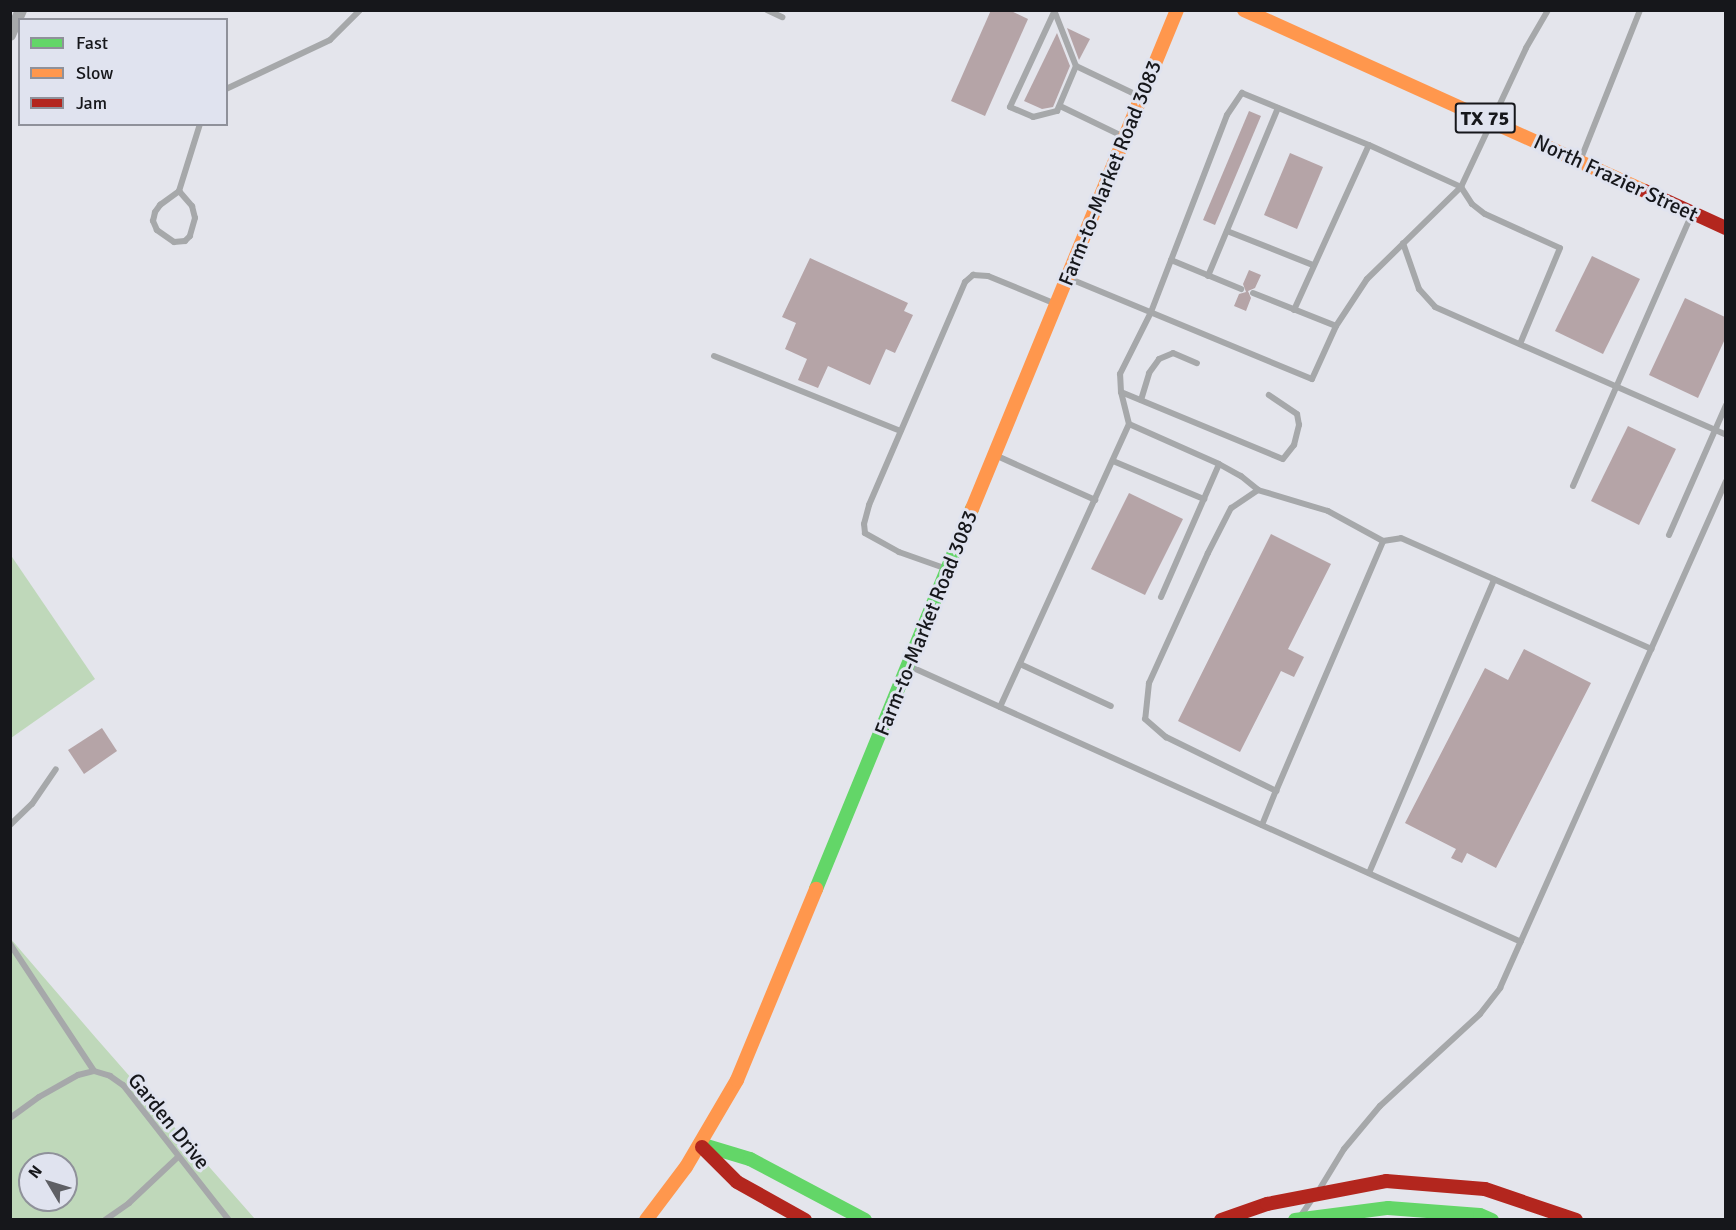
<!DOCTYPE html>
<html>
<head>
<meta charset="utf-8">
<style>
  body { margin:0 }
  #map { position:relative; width:1736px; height:1230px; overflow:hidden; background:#e4e5ec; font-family:Signika,sans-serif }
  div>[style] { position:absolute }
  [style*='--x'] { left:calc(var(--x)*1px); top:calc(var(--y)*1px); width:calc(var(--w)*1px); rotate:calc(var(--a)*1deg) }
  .green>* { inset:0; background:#bfd8ba }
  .building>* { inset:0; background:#b5a4a7 }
  .lane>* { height:6px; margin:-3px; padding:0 3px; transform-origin:3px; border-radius:3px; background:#a6a8aa }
  .street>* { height:12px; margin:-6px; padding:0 6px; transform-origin:6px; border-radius:6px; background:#a6a8aa }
  .fast>* { height:14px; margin:-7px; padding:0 7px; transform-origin:7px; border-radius:7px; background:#63d668 }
  .slow>* { height:14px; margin:-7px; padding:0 7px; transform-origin:7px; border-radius:7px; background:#ff974d }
  .jam>* { height:14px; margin:-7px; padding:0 7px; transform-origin:7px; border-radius:7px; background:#b3261e }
  span { translate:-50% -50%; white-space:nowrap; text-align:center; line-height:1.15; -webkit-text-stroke:6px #e0e3ef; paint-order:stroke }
  .shield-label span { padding:2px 4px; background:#e0e3ef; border:2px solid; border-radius:4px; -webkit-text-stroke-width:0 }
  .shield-label { font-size:20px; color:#16171b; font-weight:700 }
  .street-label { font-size:21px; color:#16171b }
  .frame { position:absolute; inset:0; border:12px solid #16171b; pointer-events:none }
  .legend { position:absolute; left:18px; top:18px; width:210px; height:108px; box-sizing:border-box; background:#e0e3ef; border:2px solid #8f919a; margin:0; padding:8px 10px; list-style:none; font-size:18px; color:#16171b }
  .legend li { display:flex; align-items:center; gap:12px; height:30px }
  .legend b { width:30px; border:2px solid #8f919a }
  .north { position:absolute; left:18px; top:1152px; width:60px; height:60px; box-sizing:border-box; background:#e0e3ef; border:2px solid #8f919a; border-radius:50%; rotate:308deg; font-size:16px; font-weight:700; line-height:24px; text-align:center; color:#16171b }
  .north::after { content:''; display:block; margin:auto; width:21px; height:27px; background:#5e5f64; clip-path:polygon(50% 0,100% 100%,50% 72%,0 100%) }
</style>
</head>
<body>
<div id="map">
  <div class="green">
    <div style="clip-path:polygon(10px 554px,95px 679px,11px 738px,10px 738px)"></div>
    <div style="clip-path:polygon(evenodd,10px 938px,96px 1038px,255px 1219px,11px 1219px,10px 938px,30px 1164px,66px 1164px,66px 1200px,30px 1200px,30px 1164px)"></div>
  </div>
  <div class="building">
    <div style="clip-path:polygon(991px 10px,1009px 10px,1028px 19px,985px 116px,951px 101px)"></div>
    <div style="clip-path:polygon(1067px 28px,1090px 39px,1079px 60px)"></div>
    <div style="clip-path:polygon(1057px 33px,1070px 66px,1053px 107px,1042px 109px,1024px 101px)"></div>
    <div style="clip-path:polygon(1249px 111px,1261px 116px,1215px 225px,1203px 220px)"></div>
    <div style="clip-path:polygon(1290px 153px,1323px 167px,1297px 229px,1264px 215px)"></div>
    <div style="clip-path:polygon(1592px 256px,1640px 279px,1603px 354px,1555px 331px)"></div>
    <div style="clip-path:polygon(810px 258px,908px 303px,904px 311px,913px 315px,895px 353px,886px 349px,870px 385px,828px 366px,818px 388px,798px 380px,807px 359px,785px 349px,796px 323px,782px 317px)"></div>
    <div style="clip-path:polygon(1249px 270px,1261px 275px,1255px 288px,1248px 291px,1251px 298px,1246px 311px,1234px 306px,1239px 294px,1246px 292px,1243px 284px)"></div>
    <div style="clip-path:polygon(1685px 298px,1725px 317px,1725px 339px,1698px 398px,1649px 375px)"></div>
    <div style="clip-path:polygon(1628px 426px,1676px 449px,1639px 525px,1591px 501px)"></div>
    <div style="clip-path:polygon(1129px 493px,1183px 519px,1145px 595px,1091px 569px)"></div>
    <div style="clip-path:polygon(1271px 534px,1331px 564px,1288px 649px,1304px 657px,1294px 677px,1281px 671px,1240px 752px,1178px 721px)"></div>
    <div style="clip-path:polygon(1524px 649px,1591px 683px,1496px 868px,1467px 853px,1462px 863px,1451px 858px,1456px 849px,1405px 823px,1485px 668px,1508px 680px)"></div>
    <div style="clip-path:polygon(102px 728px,117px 751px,84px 774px,68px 750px)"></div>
  </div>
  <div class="lane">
    <div style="--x:767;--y:10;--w:17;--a:25"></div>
    <div style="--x:1054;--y:10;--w:60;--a:68.6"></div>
    <div style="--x:1076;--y:66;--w:72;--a:25.5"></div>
    <div style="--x:1055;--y:10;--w:107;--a:114.9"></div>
    <div style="--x:1010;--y:107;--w:25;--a:23"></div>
    <div style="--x:1033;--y:117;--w:25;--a:-14"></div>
    <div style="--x:1057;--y:111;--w:49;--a:-67.1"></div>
    <div style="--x:226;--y:89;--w:115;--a:-25.2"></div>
    <div style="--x:330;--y:40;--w:42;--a:-45"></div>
    <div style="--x:1060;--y:106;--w:71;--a:25.8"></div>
    <div style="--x:1580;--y:161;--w:162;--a:-68.3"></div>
    <div style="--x:179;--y:191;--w:20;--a:49"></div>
    <div style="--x:192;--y:206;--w:12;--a:76"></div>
    <div style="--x:195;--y:218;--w:19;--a:106"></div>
    <div style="--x:190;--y:236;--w:7;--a:135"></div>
    <div style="--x:185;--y:241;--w:11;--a:175"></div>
    <div style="--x:174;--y:242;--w:21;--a:-145"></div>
    <div style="--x:157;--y:230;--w:10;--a:-114"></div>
    <div style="--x:153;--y:221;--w:9;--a:-77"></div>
    <div style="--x:155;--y:212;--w:9;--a:-54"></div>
    <div style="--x:160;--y:205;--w:24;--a:-36"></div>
    <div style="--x:179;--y:191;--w:70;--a:-72.6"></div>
    <div style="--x:1227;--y:231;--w:92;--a:21.6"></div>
    <div style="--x:1403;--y:243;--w:49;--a:70.8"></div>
    <div style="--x:1419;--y:289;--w:24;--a:48"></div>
    <div style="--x:1435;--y:307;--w:318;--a:23.7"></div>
    <div style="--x:1171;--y:260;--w:76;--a:22.5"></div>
    <div style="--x:1208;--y:276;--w:182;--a:-67.4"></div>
    <div style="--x:1068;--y:278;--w:264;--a:22.5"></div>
    <div style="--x:1312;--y:379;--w:58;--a:-65.6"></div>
    <div style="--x:1336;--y:326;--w:56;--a:-56.6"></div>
    <div style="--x:1367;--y:279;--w:132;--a:-44.4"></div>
    <div style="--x:1461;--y:187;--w:153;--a:-64.9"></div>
    <div style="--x:1526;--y:48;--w:44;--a:-59.9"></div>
    <div style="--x:1253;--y:293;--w:89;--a:21.7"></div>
    <div style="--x:1294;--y:310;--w:181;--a:-65.6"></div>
    <div style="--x:714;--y:356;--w:201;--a:21.9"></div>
    <div style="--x:1121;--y:392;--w:175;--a:22.5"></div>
    <div style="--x:1283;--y:459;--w:18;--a:-52"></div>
    <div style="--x:1294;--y:445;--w:21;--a:-76"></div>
    <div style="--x:1299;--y:425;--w:11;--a:-100"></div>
    <div style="--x:1297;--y:414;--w:34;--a:-146"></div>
    <div style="--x:1141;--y:400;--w:28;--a:-73"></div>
    <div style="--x:1149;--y:373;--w:17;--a:-54"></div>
    <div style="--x:1159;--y:359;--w:15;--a:-23"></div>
    <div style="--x:1173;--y:353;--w:26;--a:23"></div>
    <div style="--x:1129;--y:424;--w:33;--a:-104"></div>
    <div style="--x:1121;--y:392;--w:18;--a:-93"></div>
    <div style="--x:1120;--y:374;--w:69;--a:-63.4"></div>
    <div style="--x:1151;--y:312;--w:211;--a:-68.9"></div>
    <div style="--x:1227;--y:115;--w:27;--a:-56"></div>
    <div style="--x:1242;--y:93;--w:137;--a:22.3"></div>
    <div style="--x:1369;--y:145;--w:101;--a:24.5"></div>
    <div style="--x:1461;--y:187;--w:20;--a:57"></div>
    <div style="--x:1472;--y:204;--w:16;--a:38"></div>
    <div style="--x:1485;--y:214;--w:82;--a:24.4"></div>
    <div style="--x:1560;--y:248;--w:104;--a:112.6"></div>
    <div style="--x:995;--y:455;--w:110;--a:24.2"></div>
    <div style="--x:1113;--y:461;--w:99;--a:22.7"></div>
    <div style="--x:1573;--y:486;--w:298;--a:-66.4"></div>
    <div style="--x:1669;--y:535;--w:142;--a:-66.3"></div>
    <div style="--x:1383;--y:541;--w:18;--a:-9"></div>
    <div style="--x:1401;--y:538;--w:274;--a:23.9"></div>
    <div style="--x:947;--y:569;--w:51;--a:-160.5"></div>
    <div style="--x:899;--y:552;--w:39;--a:-151"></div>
    <div style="--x:865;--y:533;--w:9;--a:-96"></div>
    <div style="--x:864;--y:524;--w:20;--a:-75"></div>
    <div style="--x:869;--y:505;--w:243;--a:-66.7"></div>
    <div style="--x:965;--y:282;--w:11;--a:-41"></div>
    <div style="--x:973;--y:275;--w:15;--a:4"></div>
    <div style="--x:988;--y:276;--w:74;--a:22.4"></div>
    <div style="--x:1161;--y:597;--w:145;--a:-66.4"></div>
    <div style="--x:1020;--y:664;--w:100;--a:24.8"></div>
    <div style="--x:909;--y:666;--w:671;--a:24.27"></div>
    <div style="--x:1000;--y:707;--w:311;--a:-65.5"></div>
    <div style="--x:1129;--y:424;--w:98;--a:24"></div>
    <div style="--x:1219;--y:464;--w:25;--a:29"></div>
    <div style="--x:1241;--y:476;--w:22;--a:39"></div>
    <div style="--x:10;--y:825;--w:30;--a:-44"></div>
    <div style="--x:32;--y:804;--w:42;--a:-55.6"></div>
    <div style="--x:1262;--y:825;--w:37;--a:-68"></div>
    <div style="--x:1276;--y:791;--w:272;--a:-66.8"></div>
    <div style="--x:1383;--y:541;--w:63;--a:-151.4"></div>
    <div style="--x:1328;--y:511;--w:73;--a:-163.3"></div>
    <div style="--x:1258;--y:490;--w:32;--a:146"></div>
    <div style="--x:1231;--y:508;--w:51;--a:117.1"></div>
    <div style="--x:1208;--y:553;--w:143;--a:114.4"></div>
    <div style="--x:1149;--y:683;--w:36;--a:96"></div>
    <div style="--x:1145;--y:719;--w:28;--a:41"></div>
    <div style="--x:1166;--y:737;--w:123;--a:26.1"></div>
    <div style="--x:1369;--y:873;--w:319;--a:-66.9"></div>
    <div style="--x:10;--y:944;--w:152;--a:56.5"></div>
    <div style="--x:10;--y:1118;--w:36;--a:-36"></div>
    <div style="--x:39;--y:1097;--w:45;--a:-29.4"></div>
    <div style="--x:78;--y:1075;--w:16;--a:-14"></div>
    <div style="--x:94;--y:1071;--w:17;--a:17"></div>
    <div style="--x:110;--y:1076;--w:16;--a:35"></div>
    <div style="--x:123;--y:1085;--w:172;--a:51.9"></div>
    <div style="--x:1319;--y:1190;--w:48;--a:-58.6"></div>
    <div style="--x:1344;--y:1149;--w:56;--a:-50.1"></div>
    <div style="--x:1380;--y:1106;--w:136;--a:-42.6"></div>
    <div style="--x:1480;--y:1014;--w:33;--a:-52"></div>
    <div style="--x:1500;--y:988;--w:555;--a:-65.97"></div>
    <div style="--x:1300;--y:1217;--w:23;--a:-56"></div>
    <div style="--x:105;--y:1220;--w:29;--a:-35"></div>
    <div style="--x:129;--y:1203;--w:67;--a:-43.2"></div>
  </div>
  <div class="street">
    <div style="--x:10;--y:35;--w:27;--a:-66"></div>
  </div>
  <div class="fast">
    <div style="--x:816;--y:889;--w:411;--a:-67.7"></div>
    <div style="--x:700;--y:1144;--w:52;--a:16.7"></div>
    <div style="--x:750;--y:1159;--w:130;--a:27.9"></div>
    <div style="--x:1295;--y:1220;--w:94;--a:-7.4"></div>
    <div style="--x:1388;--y:1208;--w:92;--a:4.4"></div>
    <div style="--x:1480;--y:1215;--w:13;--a:23"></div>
  </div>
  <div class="slow">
    <div style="--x:1244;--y:10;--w:440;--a:24.3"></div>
    <div style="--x:972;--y:509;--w:539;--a:-67.67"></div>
    <div style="--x:646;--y:1220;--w:66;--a:-53"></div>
    <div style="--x:686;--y:1167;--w:101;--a:-59.6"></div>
    <div style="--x:737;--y:1080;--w:207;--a:-67.5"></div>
  </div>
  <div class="jam">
    <div style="--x:1645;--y:191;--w:89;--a:24.6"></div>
    <div style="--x:702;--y:1147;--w:49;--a:45"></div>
    <div style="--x:737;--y:1182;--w:78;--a:29.2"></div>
    <div style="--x:1221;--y:1220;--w:49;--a:-19.2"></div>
    <div style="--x:1267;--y:1204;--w:121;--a:-10.9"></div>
    <div style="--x:1386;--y:1181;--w:99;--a:4.6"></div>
    <div style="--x:1485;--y:1189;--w:96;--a:18.8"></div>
  </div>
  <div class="shield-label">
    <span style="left:1485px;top:118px">TX 75</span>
  </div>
  <div class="street-label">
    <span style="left:1110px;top:173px;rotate:-68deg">Farm-to-Market Road 3083</span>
    <span style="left:1616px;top:178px;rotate:25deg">North Frazier Street</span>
    <span style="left:926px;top:623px;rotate:-68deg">Farm-to-Market Road 3083</span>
    <span style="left:169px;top:1121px;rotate:51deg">Garden Drive</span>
  </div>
  <div class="frame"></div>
  <ul class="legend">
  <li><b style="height:8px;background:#63d668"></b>Fast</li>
  <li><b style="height:8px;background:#ff974d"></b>Slow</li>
  <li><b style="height:8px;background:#b3261e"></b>Jam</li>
  </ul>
  <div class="north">N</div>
</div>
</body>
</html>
